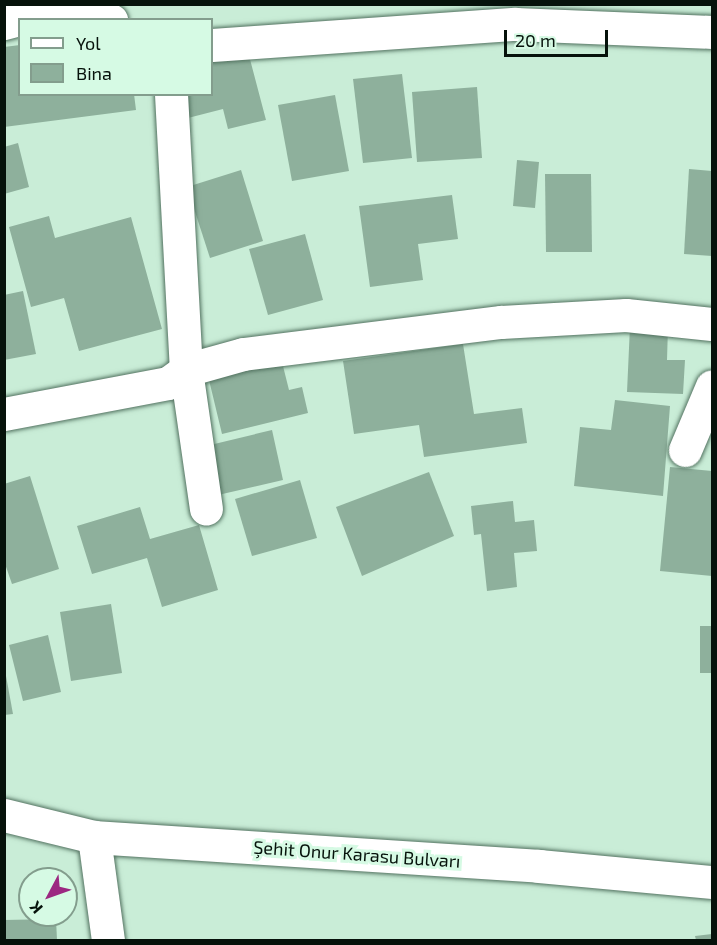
<!DOCTYPE html>
<html>
<head>
<meta charset="utf-8">
<style>
  body { margin:0 }
  #map { position:relative; width:717px; height:945px; overflow:hidden; background:#c9edd7; font-family:"Exo 2",sans-serif }
  div>[style] { position:absolute }
  [style*='--x'] { left:calc(var(--x)*1px); top:calc(var(--y)*1px); width:calc(var(--w)*1px); rotate:calc(var(--a)*1deg) }
  .building>* { inset:0; background:#8eb09c }
  .roads { filter:drop-shadow(0 0 2px #527260) drop-shadow(0 0 2px #527260) }
  .minor>* { height:33px; margin:-16.5px; padding:0 16.5px; transform-origin:16.5px; border-radius:16.5px; background:#fff }
  span { translate:-50% -50%; white-space:nowrap; text-align:center; line-height:1.15; -webkit-text-stroke:6px #d6fae4; paint-order:stroke }
  .street-label { font-size:18px; color:#06120b }
  .frame { position:absolute; inset:0; border:6px solid #06120b; pointer-events:none }
  .legend { position:absolute; left:18px; top:18px; width:195px; height:78px; box-sizing:border-box; background:#d6fae4; border:2px solid #839d8d; margin:0; padding:8px 10px; list-style:none; font-size:18px; color:#06120b }
  .legend li { display:flex; align-items:center; gap:12px; height:30px }
  .legend b { width:30px; border:2px solid #839d8d }
  .north { position:absolute; left:18px; top:867px; width:60px; height:60px; box-sizing:border-box; background:#d6fae4; border:2px solid #839d8d; border-radius:50%; rotate:229deg; font-size:16px; font-weight:700; line-height:24px; text-align:center; color:#06120b }
  .north::after { content:''; display:block; margin:auto; width:21px; height:27px; background:#9c2781; clip-path:polygon(50% 0,100% 100%,50% 72%,0 100%) }
  .scale { position:absolute; left:504px; top:30px; width:104px; height:27px; box-sizing:border-box; border:3px solid #06120b; border-top:0; padding-left:8px; font-size:18px; line-height:21px; white-space:nowrap; color:#06120b; -webkit-text-stroke:4px #d6fae4; paint-order:stroke }
</style>
</head>
<body>
<div id="map">
  <div class="building">
    <div style="clip-path:polygon(20px 45px,20px 94px,134px 94px,136px 110px,4px 127px,4px 47px)"></div>
    <div style="clip-path:polygon(247px 48px,266px 120px,228px 129px,223px 109px,184px 119px,178px 94px,212px 94px,212px 57px)"></div>
    <div style="clip-path:polygon(402px 74px,412px 158px,363px 163px,353px 79px)"></div>
    <div style="clip-path:polygon(477px 87px,482px 158px,417px 162px,412px 92px)"></div>
    <div style="clip-path:polygon(335px 95px,349px 171px,292px 181px,278px 105px)"></div>
    <div style="clip-path:polygon(18px 143px,29px 187px,4px 194px,4px 147px)"></div>
    <div style="clip-path:polygon(517px 160px,539px 162px,535px 208px,513px 206px)"></div>
    <div style="clip-path:polygon(689px 169px,712px 171px,712px 256px,684px 254px)"></div>
    <div style="clip-path:polygon(241px 170px,263px 241px,210px 258px,187px 187px)"></div>
    <div style="clip-path:polygon(545px 174px,591px 174px,592px 252px,546px 252px)"></div>
    <div style="clip-path:polygon(452px 195px,458px 239px,418px 244px,423px 280px,370px 287px,359px 206px)"></div>
    <div style="clip-path:polygon(49px 216px,55px 238px,131px 217px,162px 329px,79px 351px,64px 298px,31px 307px,9px 227px)"></div>
    <div style="clip-path:polygon(305px 234px,323px 300px,268px 315px,249px 249px)"></div>
    <div style="clip-path:polygon(23px 291px,36px 354px,4px 360px,4px 295px)"></div>
    <div style="clip-path:polygon(630px 326px,668px 327px,667px 360px,685px 360px,683px 394px,627px 392px)"></div>
    <div style="clip-path:polygon(463px 344px,474px 414px,522px 408px,527px 443px,424px 457px,419px 425px,354px 434px,343px 361px)"></div>
    <div style="clip-path:polygon(282px 362px,289px 390px,302px 387px,308px 413px,222px 434px,209px 380px)"></div>
    <div style="clip-path:polygon(615px 400px,670px 406px,663px 496px,574px 486px,580px 427px,611px 430px)"></div>
    <div style="clip-path:polygon(272px 430px,283px 480px,218px 495px,206px 446px)"></div>
    <div style="clip-path:polygon(670px 467px,712px 471px,712px 576px,660px 571px)"></div>
    <div style="clip-path:polygon(429px 472px,454px 536px,362px 576px,336px 507px)"></div>
    <div style="clip-path:polygon(30px 476px,59px 569px,12px 584px,4px 561px,4px 484px)"></div>
    <div style="clip-path:polygon(300px 480px,317px 538px,252px 556px,235px 499px)"></div>
    <div style="clip-path:polygon(513px 501px,515px 522px,534px 520px,537px 551px,514px 553px,517px 587px,487px 591px,481px 534px,474px 535px,471px 506px)"></div>
    <div style="clip-path:polygon(140px 507px,150px 539px,199px 525px,218px 590px,162px 607px,147px 558px,92px 574px,77px 526px)"></div>
    <div style="clip-path:polygon(111px 604px,122px 673px,71px 681px,60px 612px)"></div>
    <div style="clip-path:polygon(700px 626px,712px 626px,712px 673px,700px 673px)"></div>
    <div style="clip-path:polygon(48px 635px,61px 692px,23px 701px,9px 645px)"></div>
    <div style="clip-path:polygon(4px 665px,13px 714px,4px 715px)"></div>
    <div style="clip-path:polygon(56px 919px,57px 940px,4px 940px,4px 920px)"></div>
    <div style="clip-path:polygon(712px 934px,712px 940px,696px 940px,695px 936px)"></div>
  </div>
  <div class="roads">
    <div class="minor">
      <div style="--x:78;--y:4;--w:37;--a:26"></div>
      <div style="--x:4;--y:23;--w:74;--a:-14.8"></div>
      <div style="--x:212;--y:45;--w:304;--a:-4"></div>
      <div style="--x:515;--y:24;--w:197;--a:2.3"></div>
      <div style="--x:171;--y:94;--w:276;--a:86.9"></div>
      <div style="--x:186;--y:370;--w:140;--a:81.8"></div>
      <div style="--x:4;--y:414;--w:167;--a:-10.7"></div>
      <div style="--x:168;--y:383;--w:22;--a:-36"></div>
      <div style="--x:186;--y:370;--w:59;--a:-15.7"></div>
      <div style="--x:243;--y:354;--w:260;--a:-7.1"></div>
      <div style="--x:501;--y:322;--w:125;--a:-3.2"></div>
      <div style="--x:626;--y:315;--w:86;--a:6"></div>
      <div style="--x:685;--y:450;--w:69;--a:-67.1"></div>
      <div style="--x:4;--y:815;--w:93;--a:13.7"></div>
      <div style="--x:94;--y:837;--w:446;--a:3.7"></div>
      <div style="--x:539;--y:866;--w:174;--a:5.3"></div>
      <div style="--x:94;--y:837;--w:104;--a:82.3"></div>
    </div>
  </div>
  <div class="street-label">
    <span style="left:357px;top:854px;rotate:4deg">Şehit Onur Karasu Bulvarı</span>
  </div>
  <div class="frame"></div>
  <ul class="legend">
  <li><b style="height:8px;background:#fff"></b>Yol</li>
  <li><b style="height:16px;background:#8eb09c"></b>Bina</li>
  </ul>
  <div class="north">K</div>
  <div class="scale">20 m</div>
</div>
</body>
</html>
